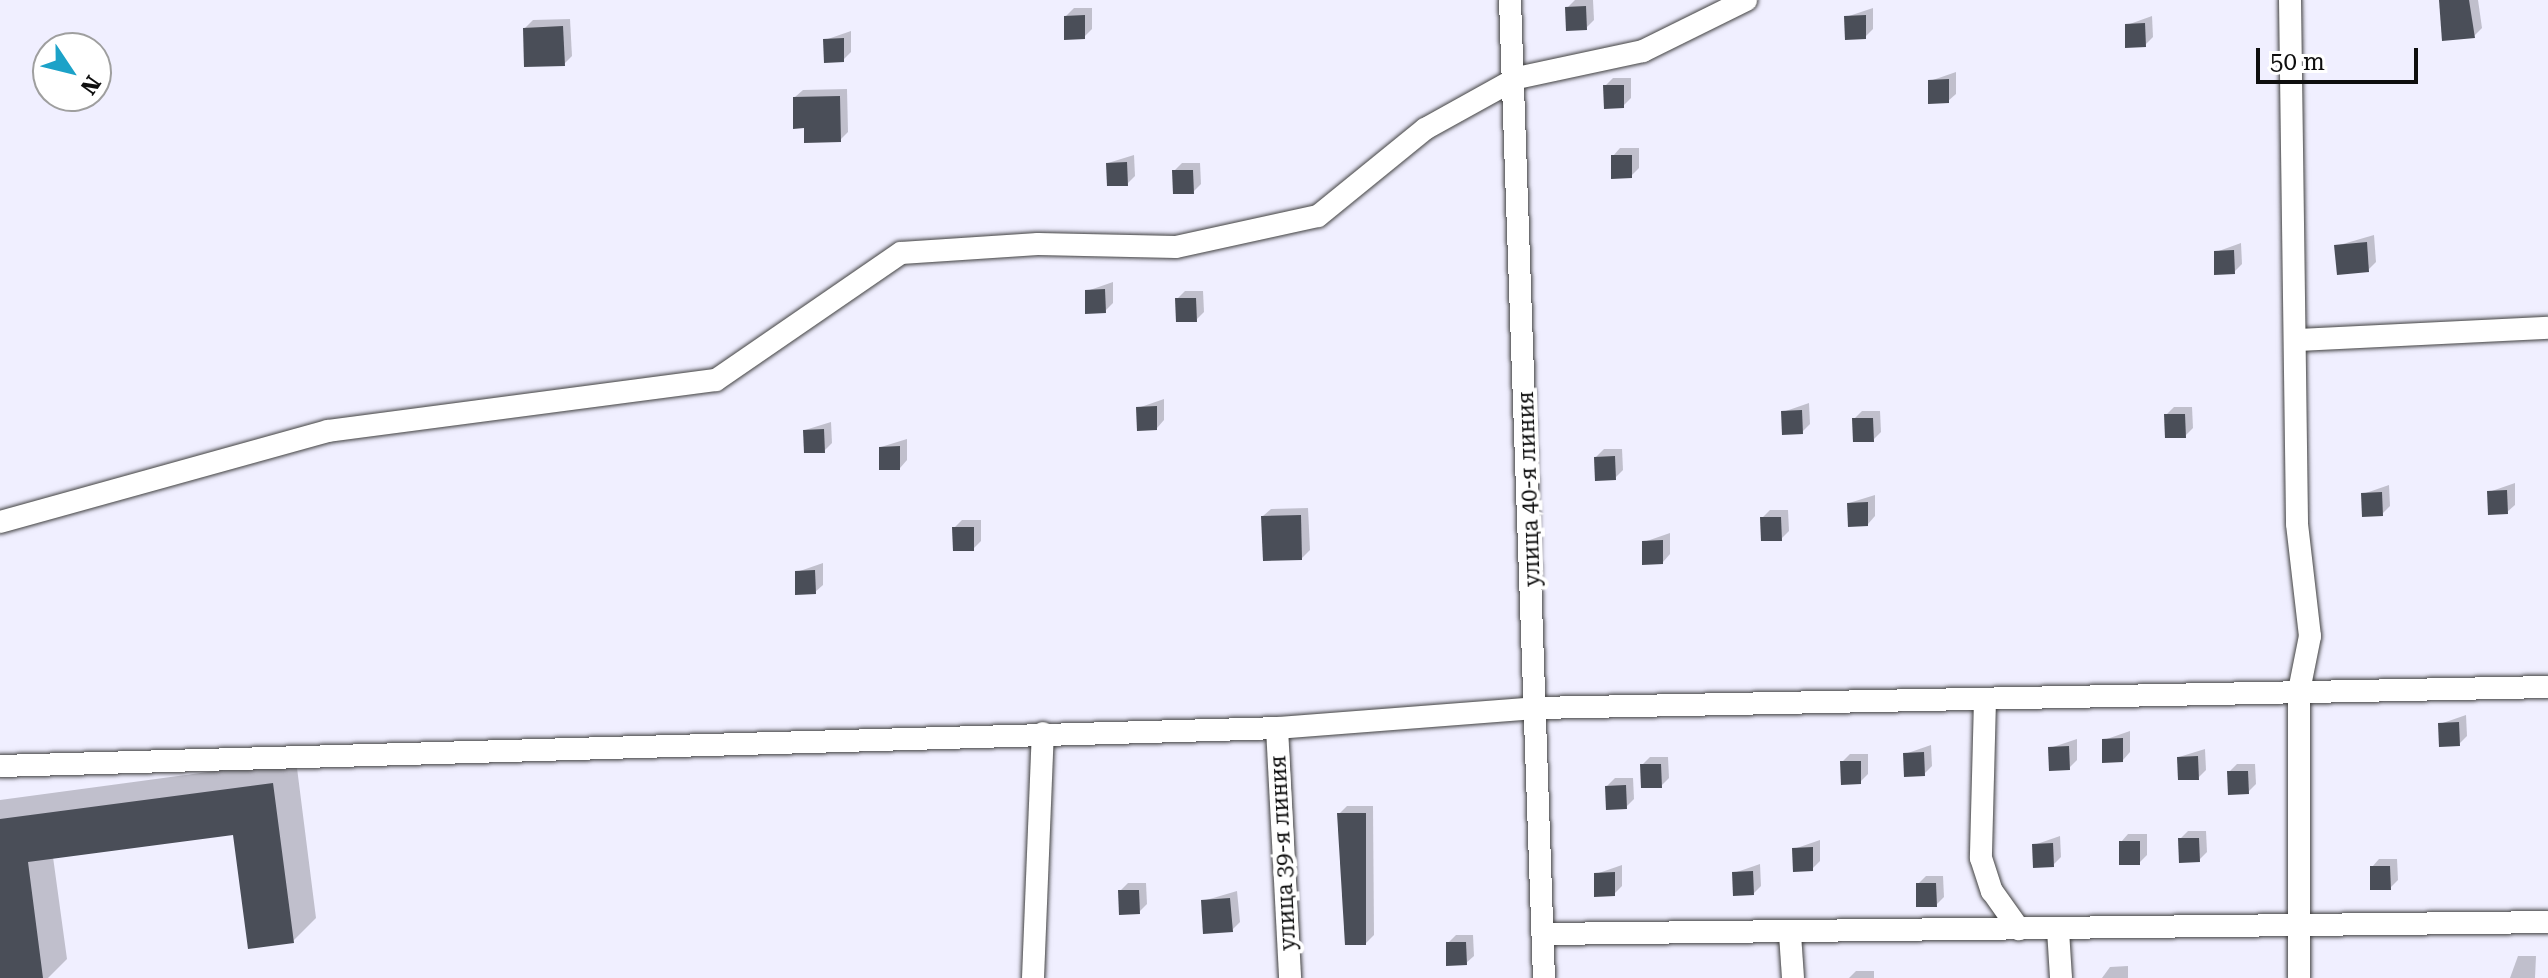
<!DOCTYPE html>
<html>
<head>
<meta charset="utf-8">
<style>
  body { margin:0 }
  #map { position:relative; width:2548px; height:978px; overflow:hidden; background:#f0efff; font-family:"Roboto Serif",serif }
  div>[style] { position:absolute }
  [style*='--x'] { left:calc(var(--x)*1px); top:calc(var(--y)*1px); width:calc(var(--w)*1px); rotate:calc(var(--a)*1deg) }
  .shadow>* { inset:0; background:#0003 }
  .building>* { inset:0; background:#4a4e58 }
  .roads { filter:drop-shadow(0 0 2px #414141) drop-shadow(0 0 2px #414141) }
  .minor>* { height:22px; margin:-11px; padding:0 11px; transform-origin:11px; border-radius:11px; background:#fff }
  span { translate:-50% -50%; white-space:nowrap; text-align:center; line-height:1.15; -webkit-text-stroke:8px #fff; paint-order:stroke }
  .street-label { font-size:22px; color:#0e0e0e }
  .north { position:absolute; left:32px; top:32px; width:80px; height:80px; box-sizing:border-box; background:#fff; border:2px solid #9f9f9f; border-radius:50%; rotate:125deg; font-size:22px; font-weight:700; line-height:32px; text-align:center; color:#0e0e0e }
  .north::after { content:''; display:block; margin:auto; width:28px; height:36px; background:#1ca2c8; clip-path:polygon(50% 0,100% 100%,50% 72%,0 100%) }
  .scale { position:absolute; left:2256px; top:48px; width:162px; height:36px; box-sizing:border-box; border:4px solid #0e0e0e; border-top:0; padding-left:10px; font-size:24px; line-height:28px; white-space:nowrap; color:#0e0e0e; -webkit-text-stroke:6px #fff; paint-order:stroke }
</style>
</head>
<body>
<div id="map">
  <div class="shadow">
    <div style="clip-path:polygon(1575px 0,1593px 0,1594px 20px,1586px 28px,1567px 8px)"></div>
    <div style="clip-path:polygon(2439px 0,2478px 0,2482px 28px,2474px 36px)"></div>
    <div style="clip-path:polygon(1074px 8px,1092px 8px,1092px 29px,1084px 37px,1066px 16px)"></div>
    <div style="clip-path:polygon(1873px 8px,1873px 29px,1865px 37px,1846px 17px)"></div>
    <div style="clip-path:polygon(2152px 16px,2153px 37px,2145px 45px,2127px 25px)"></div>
    <div style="clip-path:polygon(570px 19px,572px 56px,564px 64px,525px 28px,533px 20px)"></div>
    <div style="clip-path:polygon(851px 31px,851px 52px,843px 60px,825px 40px)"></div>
    <div style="clip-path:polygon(1956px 72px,1956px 94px,1948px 101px,1930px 81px)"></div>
    <div style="clip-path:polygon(1613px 78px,1631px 78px,1631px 98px,1623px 106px,1605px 86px)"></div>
    <div style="clip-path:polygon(847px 89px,848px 132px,840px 140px,806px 126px,795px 97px,803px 90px)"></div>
    <div style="clip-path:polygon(1620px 148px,1639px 148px,1639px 168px,1631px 176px,1613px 156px)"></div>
    <div style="clip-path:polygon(1134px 155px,1135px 176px,1127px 184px,1108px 163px)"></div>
    <div style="clip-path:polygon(1182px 163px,1200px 163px,1201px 184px,1193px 192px,1174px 171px)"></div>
    <div style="clip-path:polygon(2374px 235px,2376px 262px,2368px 270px,2336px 246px)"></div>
    <div style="clip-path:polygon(2241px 243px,2242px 264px,2234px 272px,2216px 252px)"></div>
    <div style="clip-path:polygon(1113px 282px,1113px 303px,1105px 311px,1087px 291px)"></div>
    <div style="clip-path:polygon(1185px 291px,1203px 291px,1204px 312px,1196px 320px,1177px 299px)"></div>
    <div style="clip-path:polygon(1164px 399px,1164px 420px,1157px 428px,1138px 408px)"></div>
    <div style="clip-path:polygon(1809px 403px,1810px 424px,1802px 432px,1783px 412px)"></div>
    <div style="clip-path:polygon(2174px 407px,2192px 407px,2193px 428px,2185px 436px,2166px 415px)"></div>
    <div style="clip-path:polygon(1862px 411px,1880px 411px,1881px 432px,1873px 440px,1854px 419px)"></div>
    <div style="clip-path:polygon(831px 422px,832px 443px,824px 451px,805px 430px)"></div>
    <div style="clip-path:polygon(907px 439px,907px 460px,900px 468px,881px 447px)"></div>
    <div style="clip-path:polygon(1604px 449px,1622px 449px,1623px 470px,1615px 478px,1596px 457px)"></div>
    <div style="clip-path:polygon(2515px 483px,2515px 505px,2507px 512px,2489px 492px)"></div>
    <div style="clip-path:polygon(2389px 485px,2390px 506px,2382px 514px,2363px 494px)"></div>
    <div style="clip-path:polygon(1875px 495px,1875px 516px,1868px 524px,1849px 503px)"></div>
    <div style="clip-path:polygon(1308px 508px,1310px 550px,1302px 558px,1263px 516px,1271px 509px)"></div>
    <div style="clip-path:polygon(1770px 510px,1788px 510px,1789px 531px,1781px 539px,1762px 518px)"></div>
    <div style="clip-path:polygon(962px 520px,981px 520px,981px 541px,973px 549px,954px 528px)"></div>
    <div style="clip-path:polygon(1670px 533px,1670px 554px,1663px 562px,1644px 542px)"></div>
    <div style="clip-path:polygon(823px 563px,823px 585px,815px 592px,797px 572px)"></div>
    <div style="clip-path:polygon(2466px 715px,2467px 736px,2459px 744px,2440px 724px)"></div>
    <div style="clip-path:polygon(2130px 731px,2130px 752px,2123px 760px,2104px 740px)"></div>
    <div style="clip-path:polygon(2077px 739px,2077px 760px,2069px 768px,2050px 748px)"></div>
    <div style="clip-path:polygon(1931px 745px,1932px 766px,1924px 774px,1905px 754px)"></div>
    <div style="clip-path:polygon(2205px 749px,2206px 770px,2198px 778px,2179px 757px)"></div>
    <div style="clip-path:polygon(1850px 754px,1868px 754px,1868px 774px,1860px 782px,1842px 762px)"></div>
    <div style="clip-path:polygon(1650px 757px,1668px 757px,1669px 778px,1661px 786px,1642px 765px)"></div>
    <div style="clip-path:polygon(296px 760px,316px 918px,293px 941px,235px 832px,53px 857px,67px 959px,48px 978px,0 978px,0 800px)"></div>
    <div style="clip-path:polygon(2237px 764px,2255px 764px,2256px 784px,2248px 792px,2229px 772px)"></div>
    <div style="clip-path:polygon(1615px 778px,1633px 778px,1634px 799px,1626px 807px,1607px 786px)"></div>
    <div style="clip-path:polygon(1347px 806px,1373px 806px,1374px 935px,1366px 943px,1339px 814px)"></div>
    <div style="clip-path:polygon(2188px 831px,2206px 831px,2207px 852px,2199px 860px,2180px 839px)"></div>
    <div style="clip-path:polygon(2128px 834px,2147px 834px,2147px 855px,2139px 863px,2121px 842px)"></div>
    <div style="clip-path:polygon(2060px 836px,2061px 857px,2053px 865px,2034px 845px)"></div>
    <div style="clip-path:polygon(1820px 840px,1820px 861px,1812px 869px,1794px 849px)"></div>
    <div style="clip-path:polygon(2379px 859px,2397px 859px,2398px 880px,2390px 888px,2372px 867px)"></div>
    <div style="clip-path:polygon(1760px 864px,1761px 886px,1753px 894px,1734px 873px)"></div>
    <div style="clip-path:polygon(1622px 865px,1622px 886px,1614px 894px,1596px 874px)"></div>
    <div style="clip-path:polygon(1926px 876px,1943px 876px,1944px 897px,1936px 905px,1918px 884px)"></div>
    <div style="clip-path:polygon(1128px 883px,1146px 883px,1147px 904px,1139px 912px,1120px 891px)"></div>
    <div style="clip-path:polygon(1237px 891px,1240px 922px,1232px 930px,1203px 901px)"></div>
    <div style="clip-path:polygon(1456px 935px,1473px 935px,1474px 956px,1466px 963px,1448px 943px)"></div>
    <div style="clip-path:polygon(2518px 956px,2536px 956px,2535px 978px,2510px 978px)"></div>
    <div style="clip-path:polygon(2128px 966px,2128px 978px,2102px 978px,2110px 967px)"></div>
    <div style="clip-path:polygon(1856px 971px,1874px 971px,1874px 978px,1849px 978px)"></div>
  </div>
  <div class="building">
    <div style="clip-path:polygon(2439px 0,2469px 0,2475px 38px,2442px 41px)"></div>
    <div style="clip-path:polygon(1586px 6px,1587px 30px,1566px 31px,1565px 7px)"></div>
    <div style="clip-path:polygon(1085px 15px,1085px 39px,1064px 40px,1064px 16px)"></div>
    <div style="clip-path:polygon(1866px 15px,1866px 39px,1845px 40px,1844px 16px)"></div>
    <div style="clip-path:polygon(2145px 23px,2146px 47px,2125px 48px,2125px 24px)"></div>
    <div style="clip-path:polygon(563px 26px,565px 66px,524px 67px,523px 28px)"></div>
    <div style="clip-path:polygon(844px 38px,844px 62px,824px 63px,823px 39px)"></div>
    <div style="clip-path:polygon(1949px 79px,1949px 103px,1928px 104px,1928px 80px)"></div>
    <div style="clip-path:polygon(1603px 85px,1624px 85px,1624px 108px,1604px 109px)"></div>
    <div style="clip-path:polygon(840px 96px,841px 142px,804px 143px,804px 128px,793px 129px,793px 97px)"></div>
    <div style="clip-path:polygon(1611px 155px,1632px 155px,1632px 178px,1611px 179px)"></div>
    <div style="clip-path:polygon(1127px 162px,1128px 186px,1107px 186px,1106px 163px)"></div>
    <div style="clip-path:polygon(1172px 170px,1193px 170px,1194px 194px,1173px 194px)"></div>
    <div style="clip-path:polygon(2367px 242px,2369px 272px,2337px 275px,2334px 245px)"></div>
    <div style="clip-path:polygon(2234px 250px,2235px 274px,2214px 275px,2214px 251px)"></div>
    <div style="clip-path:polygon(1105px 289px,1106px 313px,1085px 314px,1085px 290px)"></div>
    <div style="clip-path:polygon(1175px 298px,1196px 298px,1197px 322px,1176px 322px)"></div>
    <div style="clip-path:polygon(1157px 406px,1157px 430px,1137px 431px,1136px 407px)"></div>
    <div style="clip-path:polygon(1802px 410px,1803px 434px,1782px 435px,1781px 411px)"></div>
    <div style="clip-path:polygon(2164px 414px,2185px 414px,2186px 438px,2165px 438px)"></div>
    <div style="clip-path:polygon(1852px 418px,1873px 418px,1874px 442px,1853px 442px)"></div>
    <div style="clip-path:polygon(824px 429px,825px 453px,804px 453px,803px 430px)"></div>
    <div style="clip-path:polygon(900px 446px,900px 470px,879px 470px,879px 447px)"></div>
    <div style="clip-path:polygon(1615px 456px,1616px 480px,1595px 481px,1594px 457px)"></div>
    <div style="clip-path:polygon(2507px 490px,2508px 514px,2488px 515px,2487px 491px)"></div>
    <div style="clip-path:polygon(2382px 492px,2383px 516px,2362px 517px,2361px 493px)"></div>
    <div style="clip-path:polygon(1868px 502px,1868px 526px,1848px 527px,1847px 503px)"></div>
    <div style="clip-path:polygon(1301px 515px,1302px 560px,1263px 561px,1261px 516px)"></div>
    <div style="clip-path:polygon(1760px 517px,1781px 517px,1782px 541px,1761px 541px)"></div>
    <div style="clip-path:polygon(952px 527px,974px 527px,974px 551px,953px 551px)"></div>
    <div style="clip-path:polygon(1663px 540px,1663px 564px,1642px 565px,1642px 541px)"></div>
    <div style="clip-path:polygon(815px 570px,816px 594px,795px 595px,795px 571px)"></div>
    <div style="clip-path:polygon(2459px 722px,2460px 746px,2439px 747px,2438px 723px)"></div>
    <div style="clip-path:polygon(2123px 738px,2123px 762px,2102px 763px,2102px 739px)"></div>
    <div style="clip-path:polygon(2069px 746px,2070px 770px,2049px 771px,2048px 747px)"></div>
    <div style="clip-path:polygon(1924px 752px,1925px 776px,1904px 777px,1903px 753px)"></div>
    <div style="clip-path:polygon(2198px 756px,2199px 780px,2178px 780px,2177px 757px)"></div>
    <div style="clip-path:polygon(1840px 761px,1861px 761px,1861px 784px,1841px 785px)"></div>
    <div style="clip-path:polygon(1640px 764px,1661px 764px,1662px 788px,1641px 788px)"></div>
    <div style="clip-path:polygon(2227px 771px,2248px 771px,2249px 794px,2228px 795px)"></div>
    <div style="clip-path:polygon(273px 783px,294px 943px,248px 949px,233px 835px,28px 862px,43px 978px,0 978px,0 819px)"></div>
    <div style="clip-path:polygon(1626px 785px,1627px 809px,1606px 810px,1605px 786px)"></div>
    <div style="clip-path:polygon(1337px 813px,1366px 813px,1366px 945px,1345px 945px)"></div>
    <div style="clip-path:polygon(2178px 838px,2199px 838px,2200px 862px,2179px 863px)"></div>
    <div style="clip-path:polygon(2119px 841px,2140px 841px,2140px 865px,2119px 865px)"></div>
    <div style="clip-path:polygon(2053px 843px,2054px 867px,2033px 868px,2032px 844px)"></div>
    <div style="clip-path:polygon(1813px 847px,1813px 871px,1793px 872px,1792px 848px)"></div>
    <div style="clip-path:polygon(2370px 866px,2390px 866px,2391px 890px,2370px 890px)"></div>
    <div style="clip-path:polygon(1753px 871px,1754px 895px,1733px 896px,1732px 872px)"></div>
    <div style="clip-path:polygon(1615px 872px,1615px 896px,1594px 897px,1594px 873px)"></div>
    <div style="clip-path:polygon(1916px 883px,1936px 883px,1937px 907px,1916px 907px)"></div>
    <div style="clip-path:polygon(1118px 890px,1139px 890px,1140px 914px,1119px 915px)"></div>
    <div style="clip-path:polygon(1230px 898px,1233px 932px,1203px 934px,1201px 900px)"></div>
    <div style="clip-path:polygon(1446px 942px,1466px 942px,1467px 965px,1446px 966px)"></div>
  </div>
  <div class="roads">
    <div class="minor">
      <div style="--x:1510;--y:0;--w:979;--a:88.01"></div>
      <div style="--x:2290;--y:0;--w:524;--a:89.23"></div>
      <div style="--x:2297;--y:524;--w:113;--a:83.4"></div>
      <div style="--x:2310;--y:636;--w:56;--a:101.3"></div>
      <div style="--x:2299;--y:691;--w:287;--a:90"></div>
      <div style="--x:2299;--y:340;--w:249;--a:-2.8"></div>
      <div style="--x:0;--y:522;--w:340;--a:-15.5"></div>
      <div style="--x:328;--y:431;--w:391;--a:-7.5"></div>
      <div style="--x:716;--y:380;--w:224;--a:-34.5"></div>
      <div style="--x:901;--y:253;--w:137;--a:-3.8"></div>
      <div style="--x:1038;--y:244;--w:138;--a:1.2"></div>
      <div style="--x:1176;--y:247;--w:145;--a:-12.3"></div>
      <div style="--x:1318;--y:216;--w:138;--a:-39.1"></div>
      <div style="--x:1425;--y:129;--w:105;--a:-29"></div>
      <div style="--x:1517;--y:78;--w:129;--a:-12.1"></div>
      <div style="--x:1643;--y:51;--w:115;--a:-26.3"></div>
      <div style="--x:1985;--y:700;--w:158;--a:91.5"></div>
      <div style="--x:1981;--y:858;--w:35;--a:72"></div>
      <div style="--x:1992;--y:891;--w:47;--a:54.6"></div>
      <div style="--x:1277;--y:728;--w:250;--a:87"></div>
      <div style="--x:0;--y:766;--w:1278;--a:-1.7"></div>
      <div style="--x:1277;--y:728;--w:261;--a:-4.4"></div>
      <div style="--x:1537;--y:708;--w:1011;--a:-1.19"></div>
      <div style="--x:2058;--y:930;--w:48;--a:86.4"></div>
      <div style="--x:1543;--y:934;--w:1005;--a:-0.68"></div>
      <div style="--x:1790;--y:934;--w:44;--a:86.1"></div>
      <div style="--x:1033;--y:978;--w:245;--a:-87.7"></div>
    </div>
  </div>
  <div class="street-label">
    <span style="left:1529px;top:489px;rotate:-92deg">улица 40-я линия</span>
    <span style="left:1283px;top:853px;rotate:-93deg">улица 39-я линия</span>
  </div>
  <div class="north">N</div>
  <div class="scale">50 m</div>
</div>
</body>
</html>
